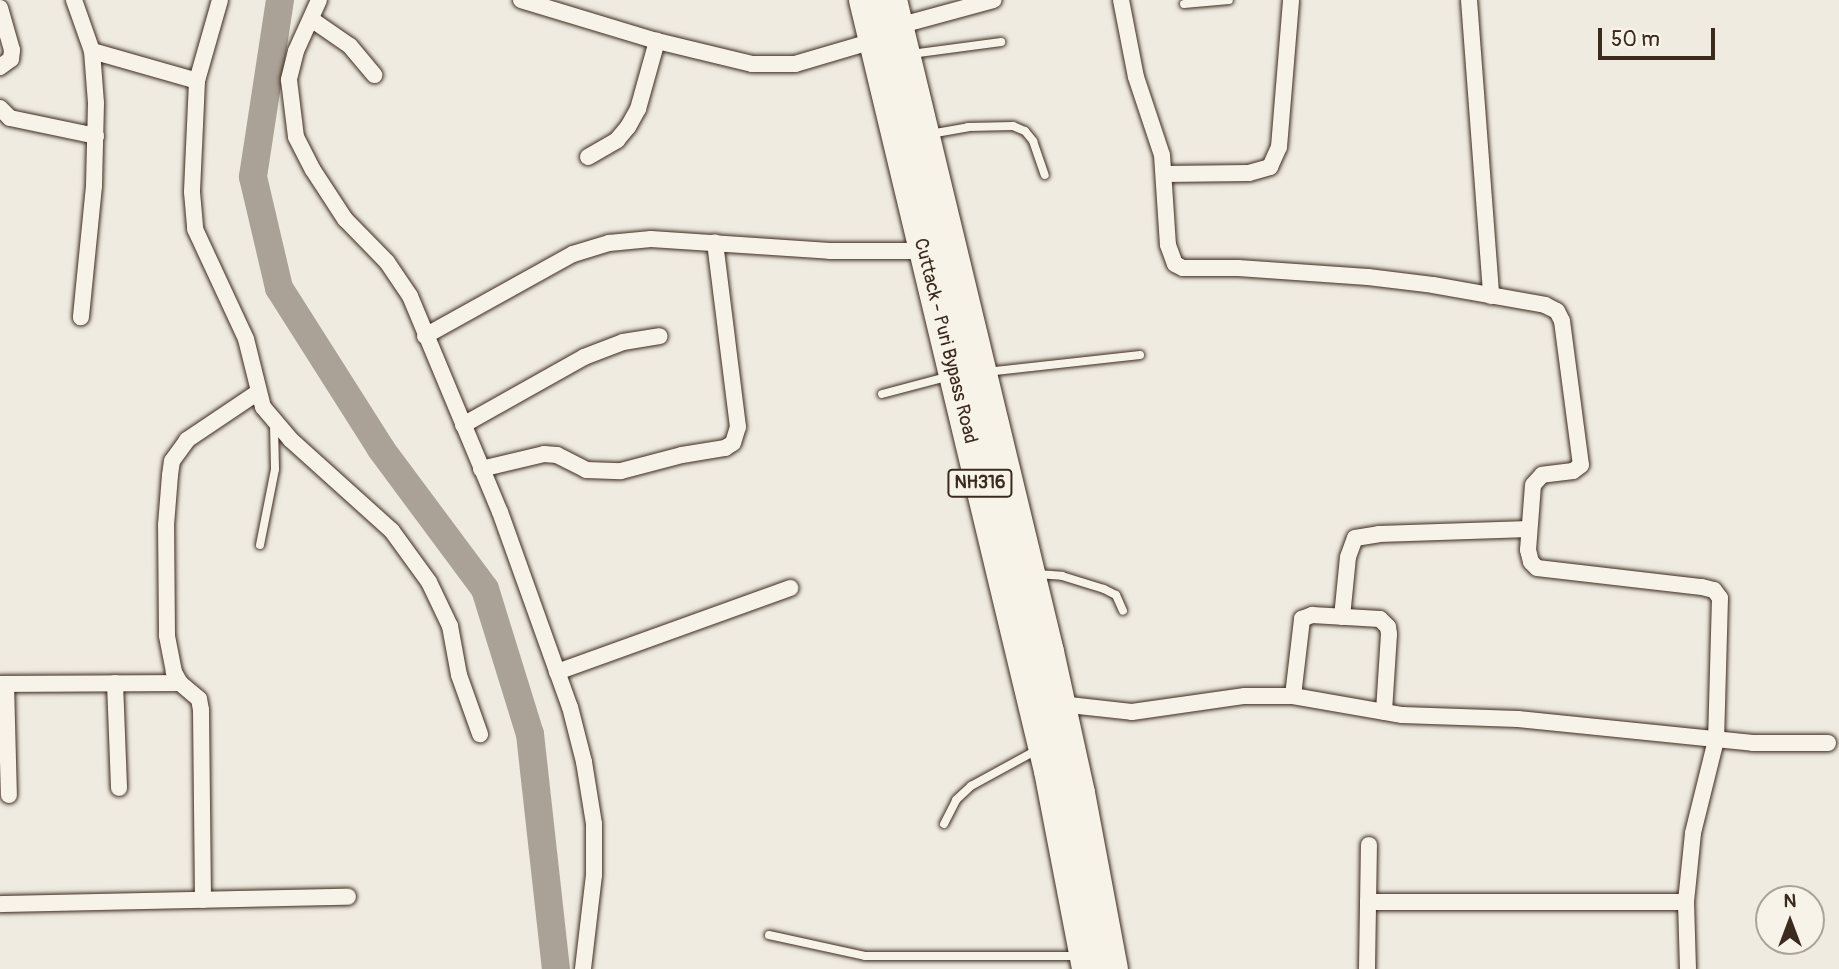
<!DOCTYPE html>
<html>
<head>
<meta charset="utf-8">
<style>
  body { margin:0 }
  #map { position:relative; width:1839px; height:969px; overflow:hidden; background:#efebe0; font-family:Pangolin,sans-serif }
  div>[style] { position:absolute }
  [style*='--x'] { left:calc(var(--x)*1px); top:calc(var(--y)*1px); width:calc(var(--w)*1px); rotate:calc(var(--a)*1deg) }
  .river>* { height:28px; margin:-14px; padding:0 14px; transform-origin:14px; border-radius:14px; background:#aaa296 }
  .roads { filter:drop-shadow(0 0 2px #3b2a1e) drop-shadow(0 0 2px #3b2a1e) }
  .lane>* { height:8px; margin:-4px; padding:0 4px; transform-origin:4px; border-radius:4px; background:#f7f3e8 }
  .street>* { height:16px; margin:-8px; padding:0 8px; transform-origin:8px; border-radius:8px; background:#f7f3e8 }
  .highway>* { height:30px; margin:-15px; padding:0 15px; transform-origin:15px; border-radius:15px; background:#f7f3e8 }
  span { translate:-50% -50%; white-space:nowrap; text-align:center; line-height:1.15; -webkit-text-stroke:5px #f7f3e8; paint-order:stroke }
  .shield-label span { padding:2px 5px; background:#f7f3e8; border:2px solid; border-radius:5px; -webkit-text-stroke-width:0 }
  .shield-label { font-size:18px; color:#3b2a1e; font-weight:700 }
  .street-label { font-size:19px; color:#3b2a1e }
  .north { position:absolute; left:1755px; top:885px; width:70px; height:70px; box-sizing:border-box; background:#f7f3e8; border:2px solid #aca397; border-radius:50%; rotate:0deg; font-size:19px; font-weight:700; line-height:28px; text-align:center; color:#3b2a1e }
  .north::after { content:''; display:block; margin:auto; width:24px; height:32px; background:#3b2a1e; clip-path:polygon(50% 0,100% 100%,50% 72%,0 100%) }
  .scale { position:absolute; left:1598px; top:28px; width:117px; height:32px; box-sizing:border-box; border:4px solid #3b2a1e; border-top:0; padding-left:9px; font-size:21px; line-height:24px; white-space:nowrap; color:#3b2a1e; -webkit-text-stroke:5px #f7f3e8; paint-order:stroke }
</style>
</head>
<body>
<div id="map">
  <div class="river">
    <div style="--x:280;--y:0;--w:179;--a:98.7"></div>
    <div style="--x:253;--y:177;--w:114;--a:76.8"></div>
    <div style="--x:279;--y:288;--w:191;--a:57.6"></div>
    <div style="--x:381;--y:449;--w:174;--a:53.4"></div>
    <div style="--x:485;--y:589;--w:152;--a:72.8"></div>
    <div style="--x:530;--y:734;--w:236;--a:83.7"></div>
  </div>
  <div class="roads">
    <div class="lane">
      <div style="--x:1184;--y:4;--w:45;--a:-5.1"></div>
      <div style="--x:911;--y:54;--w:91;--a:-7.6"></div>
      <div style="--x:930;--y:134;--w:39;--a:-10"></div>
      <div style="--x:968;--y:127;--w:45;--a:-1.3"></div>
      <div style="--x:1013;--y:126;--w:13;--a:23"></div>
      <div style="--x:1025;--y:131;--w:13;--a:51"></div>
      <div style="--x:1033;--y:141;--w:36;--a:71"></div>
      <div style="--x:986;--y:372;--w:155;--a:-6.3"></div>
      <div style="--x:882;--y:394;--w:70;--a:-14.8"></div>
      <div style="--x:260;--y:545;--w:77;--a:-78.8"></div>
      <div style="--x:275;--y:469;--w:45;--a:-91.3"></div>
      <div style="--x:1036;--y:574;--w:26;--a:4"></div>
      <div style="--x:1062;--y:576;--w:44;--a:17.2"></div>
      <div style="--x:1104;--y:589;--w:13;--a:27"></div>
      <div style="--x:1116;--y:595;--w:17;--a:66"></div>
      <div style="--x:944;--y:824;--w:27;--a:-63"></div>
      <div style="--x:956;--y:800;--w:21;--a:-43"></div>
      <div style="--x:971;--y:786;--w:75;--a:-28.6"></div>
      <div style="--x:769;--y:935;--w:98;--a:12.3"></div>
      <div style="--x:865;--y:956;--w:214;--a:0"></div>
    </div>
    <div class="street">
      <div style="--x:74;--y:0;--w:54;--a:70.6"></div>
      <div style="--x:92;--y:51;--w:52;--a:85.6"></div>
      <div style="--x:96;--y:103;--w:83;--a:91.4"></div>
      <div style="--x:94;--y:186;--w:132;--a:95.7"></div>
      <div style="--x:220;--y:0;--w:84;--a:105.9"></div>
      <div style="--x:197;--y:81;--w:111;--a:92.6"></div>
      <div style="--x:192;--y:192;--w:37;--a:85"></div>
      <div style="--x:195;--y:229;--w:121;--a:65.1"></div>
      <div style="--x:246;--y:339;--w:70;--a:76"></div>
      <div style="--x:263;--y:407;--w:43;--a:49.7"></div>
      <div style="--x:291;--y:440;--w:136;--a:42"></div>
      <div style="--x:392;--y:531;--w:63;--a:54"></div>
      <div style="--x:429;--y:582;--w:49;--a:64.5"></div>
      <div style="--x:450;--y:626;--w:50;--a:79.6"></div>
      <div style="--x:459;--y:675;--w:63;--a:70.4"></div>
      <div style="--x:319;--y:0;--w:56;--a:114.3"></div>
      <div style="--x:296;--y:51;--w:30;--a:104"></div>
      <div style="--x:289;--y:80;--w:57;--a:83"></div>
      <div style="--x:296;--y:137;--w:37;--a:63"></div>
      <div style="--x:313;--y:170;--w:59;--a:56.9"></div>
      <div style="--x:345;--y:219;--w:60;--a:45.7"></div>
      <div style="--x:387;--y:262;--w:41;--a:55.9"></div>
      <div style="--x:410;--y:296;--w:234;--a:67.4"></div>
      <div style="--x:500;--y:512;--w:207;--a:70.3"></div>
      <div style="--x:570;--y:707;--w:57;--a:75.7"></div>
      <div style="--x:584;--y:762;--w:63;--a:80.8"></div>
      <div style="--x:594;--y:824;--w:51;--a:90"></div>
      <div style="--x:594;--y:875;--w:95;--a:96.7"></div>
      <div style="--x:521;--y:0;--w:142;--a:16.8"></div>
      <div style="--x:657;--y:41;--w:98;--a:13.6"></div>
      <div style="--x:752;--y:64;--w:43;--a:0"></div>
      <div style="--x:795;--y:64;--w:81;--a:-16.4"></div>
      <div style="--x:1121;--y:0;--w:78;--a:79"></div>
      <div style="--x:1136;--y:77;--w:82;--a:71.6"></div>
      <div style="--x:1162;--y:155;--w:90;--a:86.2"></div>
      <div style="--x:1168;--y:245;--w:20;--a:70"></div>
      <div style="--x:1175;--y:264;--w:9;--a:27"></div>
      <div style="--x:1183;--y:268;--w:55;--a:0"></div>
      <div style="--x:1238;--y:268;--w:130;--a:4"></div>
      <div style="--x:1368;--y:277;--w:65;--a:7"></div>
      <div style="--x:1433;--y:285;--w:114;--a:10.1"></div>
      <div style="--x:1545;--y:305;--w:13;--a:27"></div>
      <div style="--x:1557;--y:311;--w:11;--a:63"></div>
      <div style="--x:1562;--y:321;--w:145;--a:82.5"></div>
      <div style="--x:1581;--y:465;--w:10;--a:143"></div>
      <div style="--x:1573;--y:471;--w:31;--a:173"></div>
      <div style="--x:1542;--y:475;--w:13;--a:132"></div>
      <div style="--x:1533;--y:485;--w:65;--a:94.4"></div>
      <div style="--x:1528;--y:550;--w:12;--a:76"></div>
      <div style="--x:1531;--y:562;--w:8;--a:45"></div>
      <div style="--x:1537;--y:568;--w:166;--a:6.6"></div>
      <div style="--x:1702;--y:587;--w:12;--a:14"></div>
      <div style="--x:1714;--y:590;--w:10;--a:53"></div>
      <div style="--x:1720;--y:598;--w:142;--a:91.6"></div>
      <div style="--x:1716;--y:740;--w:96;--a:103.9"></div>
      <div style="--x:1693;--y:833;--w:69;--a:95.8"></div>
      <div style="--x:1686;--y:902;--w:67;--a:88.3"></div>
      <div style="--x:1469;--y:0;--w:297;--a:85.7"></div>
      <div style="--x:0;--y:8;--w:44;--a:74.1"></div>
      <div style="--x:12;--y:50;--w:9;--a:96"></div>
      <div style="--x:11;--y:59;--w:14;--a:144"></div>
      <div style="--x:311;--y:19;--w:47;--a:34.7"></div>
      <div style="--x:350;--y:46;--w:38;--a:50"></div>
      <div style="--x:898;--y:26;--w:99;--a:-15.2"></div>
      <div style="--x:92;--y:51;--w:109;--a:15.9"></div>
      <div style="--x:0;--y:108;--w:14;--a:45"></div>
      <div style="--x:10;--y:118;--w:88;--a:11.8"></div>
      <div style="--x:588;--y:157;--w:34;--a:-30"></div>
      <div style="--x:617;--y:140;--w:17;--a:-50"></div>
      <div style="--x:628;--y:127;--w:21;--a:-61"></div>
      <div style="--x:638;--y:109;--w:71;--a:-74.4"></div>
      <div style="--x:1165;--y:174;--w:84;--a:-0.7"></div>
      <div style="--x:1249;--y:173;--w:22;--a:-16"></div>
      <div style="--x:1270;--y:167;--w:22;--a:-66"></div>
      <div style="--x:1279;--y:147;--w:147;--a:-85.3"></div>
      <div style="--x:425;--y:336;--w:169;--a:-29"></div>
      <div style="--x:573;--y:254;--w:38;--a:-17"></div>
      <div style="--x:609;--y:243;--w:42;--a:-5.4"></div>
      <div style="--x:651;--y:239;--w:179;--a:3.8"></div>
      <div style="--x:830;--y:251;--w:92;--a:0"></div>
      <div style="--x:463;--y:425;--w:139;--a:-29.3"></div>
      <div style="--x:584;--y:357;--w:42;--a:-21"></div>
      <div style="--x:623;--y:342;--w:37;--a:-9"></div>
      <div style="--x:481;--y:469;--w:65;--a:-13.4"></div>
      <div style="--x:544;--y:454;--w:13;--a:4"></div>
      <div style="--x:557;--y:455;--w:33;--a:27"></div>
      <div style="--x:586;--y:470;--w:35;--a:2"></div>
      <div style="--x:621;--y:471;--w:63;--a:-14.7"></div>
      <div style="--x:682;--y:455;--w:44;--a:-9.2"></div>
      <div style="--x:725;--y:448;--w:9;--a:-32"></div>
      <div style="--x:733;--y:443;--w:17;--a:-73"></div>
      <div style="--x:738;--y:427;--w:186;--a:-97.1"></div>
      <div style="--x:1342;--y:617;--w:60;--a:-84.3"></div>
      <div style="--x:1348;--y:557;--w:20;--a:-70"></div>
      <div style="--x:1355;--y:538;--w:24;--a:-9"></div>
      <div style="--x:1379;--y:534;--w:150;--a:-1.9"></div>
      <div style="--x:557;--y:672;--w:248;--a:-19.8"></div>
      <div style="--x:115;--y:683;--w:105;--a:87.8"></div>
      <div style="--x:0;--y:684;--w:180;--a:-0.3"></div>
      <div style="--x:6;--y:684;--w:111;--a:88.5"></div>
      <div style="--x:1293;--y:696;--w:78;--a:-83.3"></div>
      <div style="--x:1302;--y:619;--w:11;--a:-22"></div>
      <div style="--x:1312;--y:615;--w:68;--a:3.4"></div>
      <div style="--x:1380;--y:619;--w:11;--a:45"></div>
      <div style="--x:1388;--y:627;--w:7;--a:82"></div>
      <div style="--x:1389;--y:634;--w:78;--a:93.7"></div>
      <div style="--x:1060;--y:704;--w:72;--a:6.3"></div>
      <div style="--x:1132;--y:712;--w:114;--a:-8.1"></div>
      <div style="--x:1245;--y:696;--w:48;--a:0"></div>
      <div style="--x:1293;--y:696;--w:111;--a:9.9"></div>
      <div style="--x:1402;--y:715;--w:116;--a:2"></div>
      <div style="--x:1518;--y:719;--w:236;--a:5.8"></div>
      <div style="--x:1753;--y:743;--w:75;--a:0"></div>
      <div style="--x:203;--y:900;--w:190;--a:-90.6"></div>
      <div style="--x:201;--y:710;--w:11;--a:-100"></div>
      <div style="--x:199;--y:699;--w:25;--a:-140"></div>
      <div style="--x:180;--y:683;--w:13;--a:-119"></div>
      <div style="--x:174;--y:672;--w:38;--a:-101"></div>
      <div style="--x:167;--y:635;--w:110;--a:-90.5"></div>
      <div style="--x:166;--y:525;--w:50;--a:-85.4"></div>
      <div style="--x:170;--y:475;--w:14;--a:-82"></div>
      <div style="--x:172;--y:461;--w:26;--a:-54"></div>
      <div style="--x:187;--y:440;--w:84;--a:-33.9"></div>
      <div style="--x:1368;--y:902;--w:318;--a:0"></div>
      <div style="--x:0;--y:904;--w:348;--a:-1.2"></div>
      <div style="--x:1367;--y:969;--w:124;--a:-89.1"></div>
    </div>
    <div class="highway">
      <div style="--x:864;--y:0;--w:793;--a:76.51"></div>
      <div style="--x:1049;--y:771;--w:202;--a:79.1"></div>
      <div style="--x:892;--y:0;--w:671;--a:76.46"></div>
      <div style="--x:1049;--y:652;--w:144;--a:77.6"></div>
      <div style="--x:1080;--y:793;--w:179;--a:79.4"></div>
    </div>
  </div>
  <div class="shield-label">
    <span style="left:980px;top:483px">NH316</span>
  </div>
  <div class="street-label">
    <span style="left:945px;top:341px;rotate:76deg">Cuttack - Puri Bypass Road</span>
  </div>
  <div class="north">N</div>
  <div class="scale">50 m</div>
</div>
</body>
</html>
